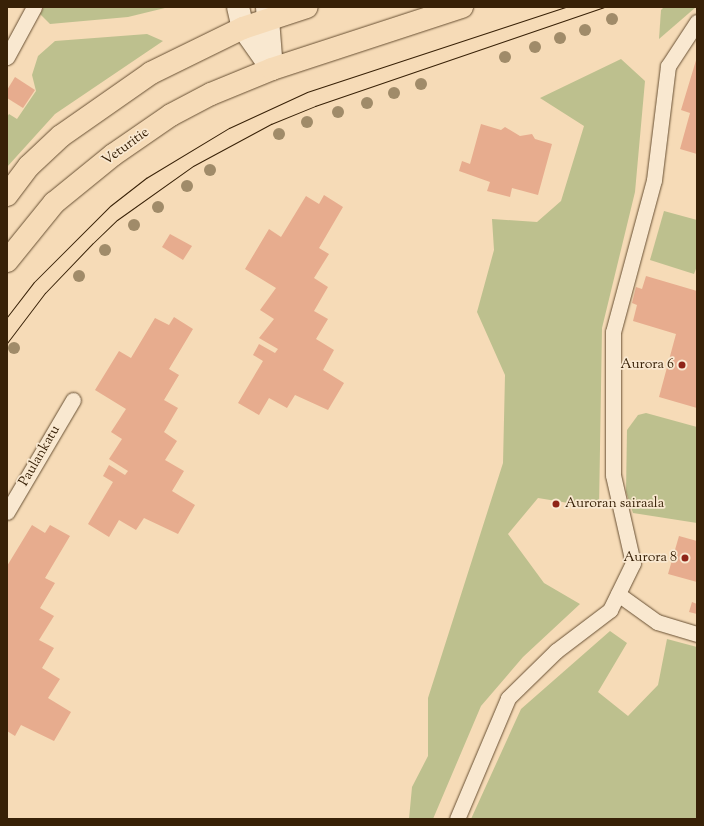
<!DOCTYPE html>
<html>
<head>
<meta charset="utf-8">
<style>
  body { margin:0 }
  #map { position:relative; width:704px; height:826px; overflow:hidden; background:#f6dbb7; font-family:"Sorts Mill Goudy",serif }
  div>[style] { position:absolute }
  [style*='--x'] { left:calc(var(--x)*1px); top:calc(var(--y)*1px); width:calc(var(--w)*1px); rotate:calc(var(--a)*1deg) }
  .green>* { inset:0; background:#bdc08e }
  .building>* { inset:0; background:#e7ac8e }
  .roads { filter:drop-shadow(0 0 1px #685033) drop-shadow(0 0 1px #685033) }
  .lane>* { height:15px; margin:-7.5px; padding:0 7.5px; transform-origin:7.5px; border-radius:7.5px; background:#f9e8d0 }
  .secondary>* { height:22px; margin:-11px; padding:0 11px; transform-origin:11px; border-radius:11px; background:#f9e8d0 }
  .primary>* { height:22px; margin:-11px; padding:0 11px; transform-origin:11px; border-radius:11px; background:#f6dbb7 }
  .tram>* { height:1px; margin:-0.5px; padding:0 0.5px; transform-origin:0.5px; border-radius:0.5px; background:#382107 }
  .trees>* { width:12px; height:12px; margin:-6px; border-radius:50%; background:#a08b69 }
  .dots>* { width:11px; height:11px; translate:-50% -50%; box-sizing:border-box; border:2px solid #f9e8d0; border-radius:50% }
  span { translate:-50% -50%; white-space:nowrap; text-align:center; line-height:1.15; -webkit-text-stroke:3.5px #f9e8d0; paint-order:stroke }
  .street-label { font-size:14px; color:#382107 }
  .poi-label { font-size:14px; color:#382107 }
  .right { translate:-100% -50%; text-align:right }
  .left { translate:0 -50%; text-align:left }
  .frame { position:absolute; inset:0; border:8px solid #382107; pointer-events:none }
</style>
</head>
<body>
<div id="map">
  <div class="green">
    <div style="clip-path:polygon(44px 7px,169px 7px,128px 17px,50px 24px,40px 14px)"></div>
    <div style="clip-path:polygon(664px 7px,696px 7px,659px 39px,661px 10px)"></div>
    <div style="clip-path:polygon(147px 34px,163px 41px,55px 114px,7px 167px,7px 117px,9px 114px,17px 119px,36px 91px,32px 75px,38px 56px,55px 41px)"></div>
    <div style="clip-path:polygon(621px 59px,645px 81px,635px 192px,602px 328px,599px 508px,538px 498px,508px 534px,544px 583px,580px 604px,523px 657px,481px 706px,433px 819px,409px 819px,412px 787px,428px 756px,428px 698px,503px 463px,505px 375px,477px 312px,494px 250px,492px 219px,537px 222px,561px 201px,584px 126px,540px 98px)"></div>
    <div style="clip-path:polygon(664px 211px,697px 220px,697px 266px,694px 274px,650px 260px)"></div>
    <div style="clip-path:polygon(646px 413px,697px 427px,697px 523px,633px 513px,626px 492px,627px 430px,638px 415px)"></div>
    <div style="clip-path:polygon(610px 631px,627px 643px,598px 692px,628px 716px,658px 685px,667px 639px,697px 647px,697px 819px,471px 819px,521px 709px)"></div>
  </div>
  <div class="building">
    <div style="clip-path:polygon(697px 57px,697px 154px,680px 149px,690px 113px,681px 110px)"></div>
    <div style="clip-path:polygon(15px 77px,35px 90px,23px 108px,7px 98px,7px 90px)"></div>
    <div style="clip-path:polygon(481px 124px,501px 130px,505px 127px,520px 136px,532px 134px,535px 139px,552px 144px,538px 195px,512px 188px,510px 197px,487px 191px,490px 182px,459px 171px,462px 161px,470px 164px)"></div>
    <div style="clip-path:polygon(324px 195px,343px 207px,319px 248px,329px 254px,314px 278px,328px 287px,314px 311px,328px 319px,316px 339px,334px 350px,323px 370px,344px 383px,328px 410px,295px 395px,287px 408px,269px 398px,259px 415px,238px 403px,263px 361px,253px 355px,259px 344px,275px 353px,278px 349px,259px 338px,274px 319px,260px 310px,276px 288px,245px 269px,269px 229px,281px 237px,306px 196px,319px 204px)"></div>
    <div style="clip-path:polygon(170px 234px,192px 246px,183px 260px,162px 247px)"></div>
    <div style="clip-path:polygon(646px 276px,697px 291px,697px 408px,659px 397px,676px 334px,633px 321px,637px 305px,632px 303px,636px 287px,642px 289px)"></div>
    <div style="clip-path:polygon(174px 317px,193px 329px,169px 369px,179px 375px,164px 400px,178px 408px,164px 432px,177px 441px,165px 460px,184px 471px,172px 491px,195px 505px,178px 534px,144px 518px,136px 530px,119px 520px,109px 537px,88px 524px,113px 482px,103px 476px,109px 465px,125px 475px,128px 471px,109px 459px,122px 439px,111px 432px,126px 409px,95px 390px,119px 351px,131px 358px,155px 318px,169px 325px)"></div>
    <div style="clip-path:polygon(32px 525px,45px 533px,50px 525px,70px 536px,45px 578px,55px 583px,40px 608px,54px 616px,39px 640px,54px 648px,42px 668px,60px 679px,48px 698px,71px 712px,54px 741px,21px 725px,15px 736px,7px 731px,7px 566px)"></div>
    <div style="clip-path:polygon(679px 536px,697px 541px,697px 582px,668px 574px)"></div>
    <div style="clip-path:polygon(692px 602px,697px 604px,697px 614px,689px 612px)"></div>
  </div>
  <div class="roads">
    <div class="lane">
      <div style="--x:7;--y:57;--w:57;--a:-61.6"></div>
      <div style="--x:7;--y:512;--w:130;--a:-59.5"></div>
      <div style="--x:618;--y:594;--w:48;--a:35.7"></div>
      <div style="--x:657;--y:622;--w:42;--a:16.7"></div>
      <div style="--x:457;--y:819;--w:131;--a:-67.1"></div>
      <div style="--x:508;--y:698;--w:67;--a:-44.4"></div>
      <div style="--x:556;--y:651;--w:68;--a:-37.2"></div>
      <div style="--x:610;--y:610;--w:52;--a:-63.9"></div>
      <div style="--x:633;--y:563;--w:90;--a:-102.8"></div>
      <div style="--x:613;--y:475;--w:143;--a:-90"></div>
      <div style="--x:613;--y:332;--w:157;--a:-74.9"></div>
      <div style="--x:654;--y:180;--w:115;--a:-83"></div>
      <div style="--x:668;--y:66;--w:53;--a:-56.6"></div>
    </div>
    <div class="secondary">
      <div style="--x:238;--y:7;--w:22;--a:77"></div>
      <div style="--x:243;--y:28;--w:50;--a:54.7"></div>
      <div style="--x:267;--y:7;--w:62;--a:85.4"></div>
    </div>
    <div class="primary">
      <div style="--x:7;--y:195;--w:36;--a:-53"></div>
      <div style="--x:29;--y:166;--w:44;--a:-43.2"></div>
      <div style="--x:61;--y:136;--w:110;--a:-35"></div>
      <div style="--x:151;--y:73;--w:102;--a:-26.1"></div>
      <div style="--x:243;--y:28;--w:67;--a:-18.2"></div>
      <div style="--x:7;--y:261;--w:75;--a:-51"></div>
      <div style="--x:54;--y:203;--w:76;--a:-39.1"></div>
      <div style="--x:113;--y:155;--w:70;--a:-34.6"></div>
      <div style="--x:171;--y:115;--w:45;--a:-27.7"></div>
      <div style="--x:211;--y:94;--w:66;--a:-22.3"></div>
      <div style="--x:272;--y:69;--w:200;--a:-18.1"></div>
    </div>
  </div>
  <div class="tram">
    <div style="--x:7;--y:317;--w:44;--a:-52.4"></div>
    <div style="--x:34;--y:282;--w:107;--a:-45"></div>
    <div style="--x:110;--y:206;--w:46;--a:-37.9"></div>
    <div style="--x:146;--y:178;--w:97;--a:-31.1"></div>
    <div style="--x:229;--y:128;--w:86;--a:-24.8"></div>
    <div style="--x:307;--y:92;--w:272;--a:-18.2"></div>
    <div style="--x:7;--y:343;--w:63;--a:-52.8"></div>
    <div style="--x:45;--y:293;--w:69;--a:-46.2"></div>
    <div style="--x:93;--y:243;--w:33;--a:-44"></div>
    <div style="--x:117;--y:220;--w:93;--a:-35.4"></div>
    <div style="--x:193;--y:166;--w:89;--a:-28.3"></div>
    <div style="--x:271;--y:124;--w:48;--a:-22.2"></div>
    <div style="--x:315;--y:106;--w:305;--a:-18.9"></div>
  </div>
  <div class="trees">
    <div style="left:612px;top:19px"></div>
    <div style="left:585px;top:30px"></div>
    <div style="left:560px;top:38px"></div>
    <div style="left:535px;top:47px"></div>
    <div style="left:505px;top:57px"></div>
    <div style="left:421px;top:84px"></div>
    <div style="left:394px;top:93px"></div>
    <div style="left:367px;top:103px"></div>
    <div style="left:338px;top:112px"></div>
    <div style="left:307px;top:122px"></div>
    <div style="left:279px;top:134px"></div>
    <div style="left:210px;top:170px"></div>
    <div style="left:187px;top:186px"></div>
    <div style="left:158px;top:207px"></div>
    <div style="left:134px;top:225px"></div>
    <div style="left:105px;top:250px"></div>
    <div style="left:79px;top:276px"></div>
    <div style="left:14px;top:348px"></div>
  </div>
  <div class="dots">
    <div style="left:682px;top:365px;background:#8f2418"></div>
    <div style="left:556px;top:504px;background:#8f2418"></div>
    <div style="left:685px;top:558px;background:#8f2418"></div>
  </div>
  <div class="street-label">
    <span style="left:126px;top:147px;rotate:-36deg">Veturitie</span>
    <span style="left:40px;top:456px;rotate:-60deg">Paulankatu</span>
  </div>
  <div class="poi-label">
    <span class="right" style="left:674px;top:365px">Aurora 6</span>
    <span class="left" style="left:565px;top:504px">Auroran sairaala</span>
    <span class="right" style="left:677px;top:558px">Aurora 8</span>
  </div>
  <div class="frame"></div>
</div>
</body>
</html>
